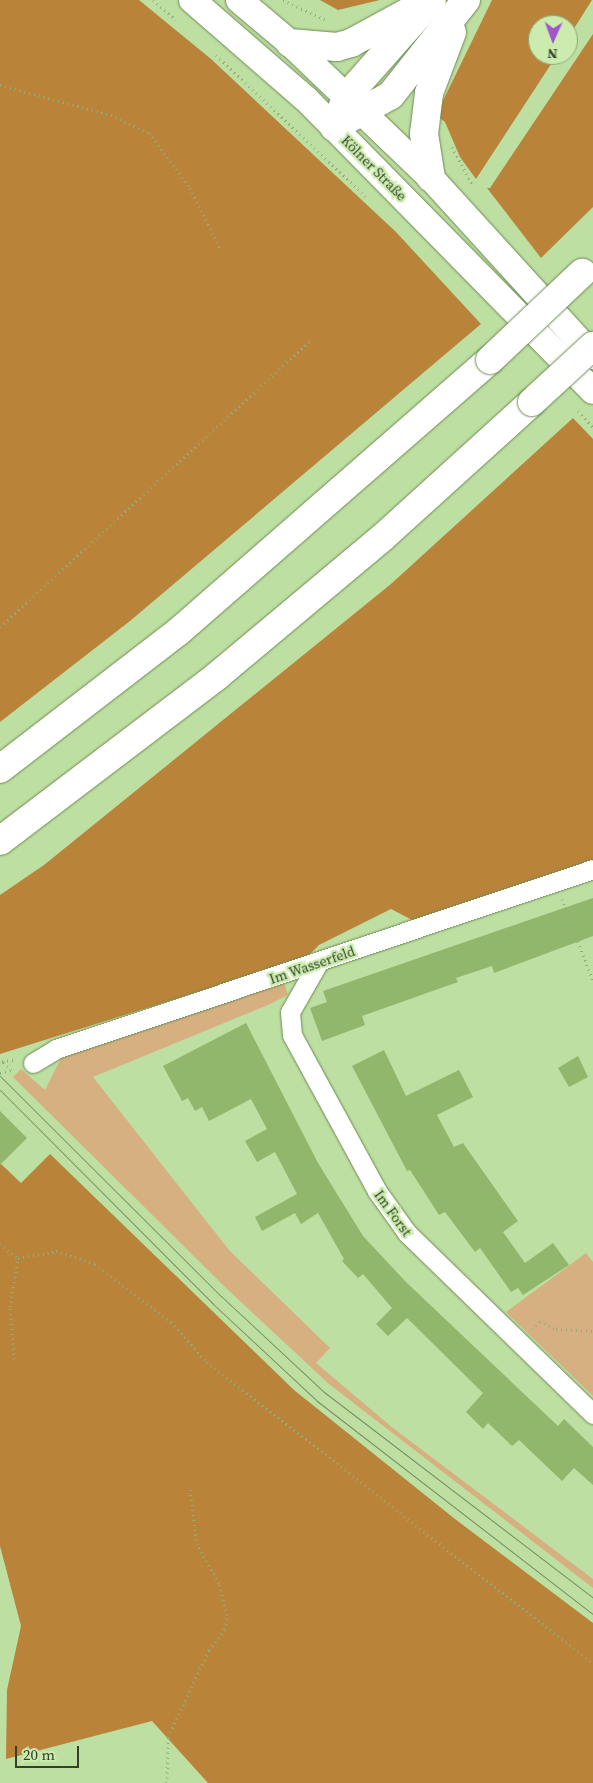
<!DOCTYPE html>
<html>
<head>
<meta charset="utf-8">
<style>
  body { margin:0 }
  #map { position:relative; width:593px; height:1783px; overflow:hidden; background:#bedfa2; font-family:"Source Serif 4",serif }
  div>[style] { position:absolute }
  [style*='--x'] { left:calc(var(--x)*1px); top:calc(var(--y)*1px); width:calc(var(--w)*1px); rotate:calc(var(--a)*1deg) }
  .green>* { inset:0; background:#d7b082 }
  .forest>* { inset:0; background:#ba833a }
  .building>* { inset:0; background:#90b76b }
  .path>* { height:3px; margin-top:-1.5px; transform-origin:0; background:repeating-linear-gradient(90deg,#92ad7c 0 1px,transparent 0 5px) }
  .roads { filter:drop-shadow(0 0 1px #6e8b52) drop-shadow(0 0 1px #6e8b52) }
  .minor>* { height:19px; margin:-9.5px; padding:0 9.5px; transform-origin:9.5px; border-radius:9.5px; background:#fff }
  .secondary>* { height:26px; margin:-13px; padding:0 13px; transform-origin:13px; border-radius:13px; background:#fff }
  .motorway>* { height:28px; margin:-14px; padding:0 14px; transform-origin:14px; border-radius:14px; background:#fff }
  .tram>* { height:1px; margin:-0.5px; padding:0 0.5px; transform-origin:0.5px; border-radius:0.5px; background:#768d63 }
  .bridges { filter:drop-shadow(0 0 1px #6e8b52) drop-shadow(0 0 1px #6e8b52) }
  .motorway-bridge>* { height:28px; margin:-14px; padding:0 14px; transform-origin:14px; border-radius:14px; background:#fff }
  span { translate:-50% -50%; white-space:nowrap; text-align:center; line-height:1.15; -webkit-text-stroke:4.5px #cbecae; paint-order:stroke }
  .street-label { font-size:14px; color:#344129 }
  .north { position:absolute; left:528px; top:15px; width:50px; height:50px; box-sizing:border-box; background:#cbecae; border:1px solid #8fa879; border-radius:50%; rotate:182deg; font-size:14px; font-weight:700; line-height:20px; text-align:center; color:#344129 }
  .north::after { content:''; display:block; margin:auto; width:18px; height:22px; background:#9f57cb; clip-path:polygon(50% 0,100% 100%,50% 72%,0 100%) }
  .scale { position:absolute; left:15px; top:1746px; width:64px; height:22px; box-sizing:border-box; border:2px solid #344129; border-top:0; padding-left:6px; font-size:15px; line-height:18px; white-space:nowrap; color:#344129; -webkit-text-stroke:4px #cbecae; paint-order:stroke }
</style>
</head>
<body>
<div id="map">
  <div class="green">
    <div style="clip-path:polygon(284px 983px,288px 995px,268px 1005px,93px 1077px,229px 1250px,330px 1348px,316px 1363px,393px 1428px,593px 1579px,593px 1588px,329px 1384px,227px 1289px,13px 1077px,21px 1069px,45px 1090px,61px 1058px)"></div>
    <div style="clip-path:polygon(586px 1253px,593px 1262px,593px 1396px,506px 1312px)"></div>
  </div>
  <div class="forest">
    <div style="clip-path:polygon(0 0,139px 0,211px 59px,396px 232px,481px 324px,130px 621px,0 722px)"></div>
    <div style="clip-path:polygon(320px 0,380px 0,338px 10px)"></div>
    <div style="clip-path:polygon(492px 0,592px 0,568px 38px,568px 25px,538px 25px,538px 55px,557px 55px,476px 179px,460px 157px,445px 122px,436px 115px)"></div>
    <div style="clip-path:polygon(593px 34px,593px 207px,541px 258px,487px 188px,490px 188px)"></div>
    <div style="clip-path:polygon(573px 418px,593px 439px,593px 860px,414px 921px,391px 909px,319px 945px,306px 958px,0 1054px,0 895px,44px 865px,391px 584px)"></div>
    <div style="clip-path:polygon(50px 1154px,294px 1390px,455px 1519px,593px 1623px,593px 1783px,208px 1783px,152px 1721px,6px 1759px,7px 1690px,21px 1626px,0 1546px,0 1163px,21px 1183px)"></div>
  </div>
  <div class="building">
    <div style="clip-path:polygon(593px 898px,593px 936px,494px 973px,492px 966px,456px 978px,458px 982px,362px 1016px,365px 1025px,322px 1041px,310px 1008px,327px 1002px,323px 991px)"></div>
    <div style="clip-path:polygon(246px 1023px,318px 1163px,363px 1236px,406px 1282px,558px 1426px,564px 1419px,593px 1447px,593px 1485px,574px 1468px,562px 1481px,519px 1440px,512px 1446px,488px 1423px,483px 1429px,466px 1412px,483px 1393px,407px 1318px,388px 1336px,376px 1324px,392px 1308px,363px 1274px,358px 1278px,342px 1261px,344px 1259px,318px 1213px,301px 1224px,295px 1213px,262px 1231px,255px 1217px,297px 1194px,275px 1152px,257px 1162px,245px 1141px,267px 1129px,251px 1099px,209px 1121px,202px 1107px,195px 1111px,188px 1098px,182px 1101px,163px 1066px)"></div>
    <div style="clip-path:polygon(384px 1050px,406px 1096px,459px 1070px,473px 1097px,437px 1115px,454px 1147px,463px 1143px,518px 1221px,503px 1232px,525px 1263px,553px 1243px,569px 1265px,523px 1295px,518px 1288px,511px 1292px,480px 1248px,475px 1252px,445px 1212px,439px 1215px,410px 1170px,407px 1171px,352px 1066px)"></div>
    <div style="clip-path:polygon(578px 1056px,588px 1077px,569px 1087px,558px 1068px)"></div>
    <div style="clip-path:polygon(0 1111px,27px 1138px,0 1165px)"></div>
  </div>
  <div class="path">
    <div style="--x:153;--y:0;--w:30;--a:40"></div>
    <div style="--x:283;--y:0;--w:47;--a:24.9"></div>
    <div style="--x:216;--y:55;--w:208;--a:43.4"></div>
    <div style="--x:0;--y:85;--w:115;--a:15.1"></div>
    <div style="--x:111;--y:115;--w:42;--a:25.3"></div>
    <div style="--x:149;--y:133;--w:69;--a:53.3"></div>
    <div style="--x:190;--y:188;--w:67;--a:63.4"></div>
    <div style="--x:452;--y:147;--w:44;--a:61.7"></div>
    <div style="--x:578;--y:411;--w:22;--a:47"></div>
    <div style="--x:0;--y:627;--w:423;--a:-42.7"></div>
    <div style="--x:562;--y:899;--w:88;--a:69.3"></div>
    <div style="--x:0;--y:1073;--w:11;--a:-15"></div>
    <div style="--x:11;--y:1070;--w:13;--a:-135"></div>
    <div style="--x:2;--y:1061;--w:13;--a:-4"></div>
    <div style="--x:0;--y:1244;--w:23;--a:38"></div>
    <div style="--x:532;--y:1329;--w:11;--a:-45"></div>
    <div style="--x:540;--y:1321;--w:18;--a:27"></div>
    <div style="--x:556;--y:1329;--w:37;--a:3"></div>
    <div style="--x:14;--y:1359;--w:52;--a:-94.4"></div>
    <div style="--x:10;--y:1307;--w:50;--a:-80.7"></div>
    <div style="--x:18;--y:1258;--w:39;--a:-10"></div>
    <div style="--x:56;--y:1251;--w:41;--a:18.4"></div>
    <div style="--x:95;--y:1264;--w:96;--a:37.3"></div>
    <div style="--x:171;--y:1322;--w:54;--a:48"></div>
    <div style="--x:207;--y:1362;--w:490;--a:38"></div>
    <div style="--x:167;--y:1783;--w:46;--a:-88.8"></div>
    <div style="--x:168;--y:1737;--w:96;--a:-64.8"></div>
    <div style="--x:209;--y:1650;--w:26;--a:-53"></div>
    <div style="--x:225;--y:1629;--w:14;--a:-82"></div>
    <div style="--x:227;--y:1615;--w:33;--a:-104"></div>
    <div style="--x:219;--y:1583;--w:44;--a:-120.1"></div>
    <div style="--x:197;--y:1545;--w:57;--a:-97"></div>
  </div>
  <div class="roads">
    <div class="minor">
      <div style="--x:318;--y:963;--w:56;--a:119.7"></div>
      <div style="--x:290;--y:1012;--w:23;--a:85"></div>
      <div style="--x:292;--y:1035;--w:178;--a:61.4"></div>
      <div style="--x:377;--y:1191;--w:52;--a:54.5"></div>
      <div style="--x:407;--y:1233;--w:260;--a:44.2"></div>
      <div style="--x:33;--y:1063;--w:27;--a:-31"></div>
      <div style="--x:56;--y:1049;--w:566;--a:-18.53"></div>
    </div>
    <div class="secondary">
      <div style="--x:192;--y:0;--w:151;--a:41"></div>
      <div style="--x:306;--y:99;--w:409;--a:45.5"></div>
      <div style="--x:239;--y:0;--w:67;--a:40.1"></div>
      <div style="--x:290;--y:43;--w:195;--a:43.8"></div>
      <div style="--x:431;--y:178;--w:241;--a:47.7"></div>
    </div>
    <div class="motorway">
      <div style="--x:290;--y:43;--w:47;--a:4.9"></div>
      <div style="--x:337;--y:47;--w:15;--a:-16"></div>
      <div style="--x:351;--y:43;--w:69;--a:-28.4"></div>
      <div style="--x:334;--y:127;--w:65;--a:-29.3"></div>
      <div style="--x:391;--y:95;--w:121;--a:-51.7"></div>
      <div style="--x:334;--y:127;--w:34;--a:-67"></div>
      <div style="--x:347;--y:96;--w:128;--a:-48.5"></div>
      <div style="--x:431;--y:178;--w:45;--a:-99"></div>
      <div style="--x:424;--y:134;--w:41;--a:-83"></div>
      <div style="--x:429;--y:93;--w:65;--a:-69.3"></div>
      <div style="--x:0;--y:769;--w:225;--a:-37.6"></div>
      <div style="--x:178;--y:632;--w:414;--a:-41.1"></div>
      <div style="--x:0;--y:841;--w:273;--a:-37.2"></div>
      <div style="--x:217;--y:676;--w:215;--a:-39.9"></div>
      <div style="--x:382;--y:538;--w:202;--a:-42.2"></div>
    </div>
  </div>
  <div class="tram">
    <div style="--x:0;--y:1076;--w:312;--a:44.9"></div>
    <div style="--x:221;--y:1296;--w:141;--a:43"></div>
    <div style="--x:324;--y:1392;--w:339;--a:37.4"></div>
    <div style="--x:0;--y:1090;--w:301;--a:45.1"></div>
    <div style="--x:212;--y:1303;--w:144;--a:43"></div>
    <div style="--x:317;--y:1401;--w:349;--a:37.7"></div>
  </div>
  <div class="bridges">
    <div class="motorway-bridge">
      <div style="--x:490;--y:360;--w:127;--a:-43.4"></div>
      <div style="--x:532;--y:402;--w:83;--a:-42.6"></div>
    </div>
  </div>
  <div class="street-label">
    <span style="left:374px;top:168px;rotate:45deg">Kölner Straße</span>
    <span style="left:312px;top:965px;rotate:-19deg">Im Wasserfeld</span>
    <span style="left:393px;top:1213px;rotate:54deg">Im Forst</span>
  </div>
  <div class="north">N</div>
  <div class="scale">20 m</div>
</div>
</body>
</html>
